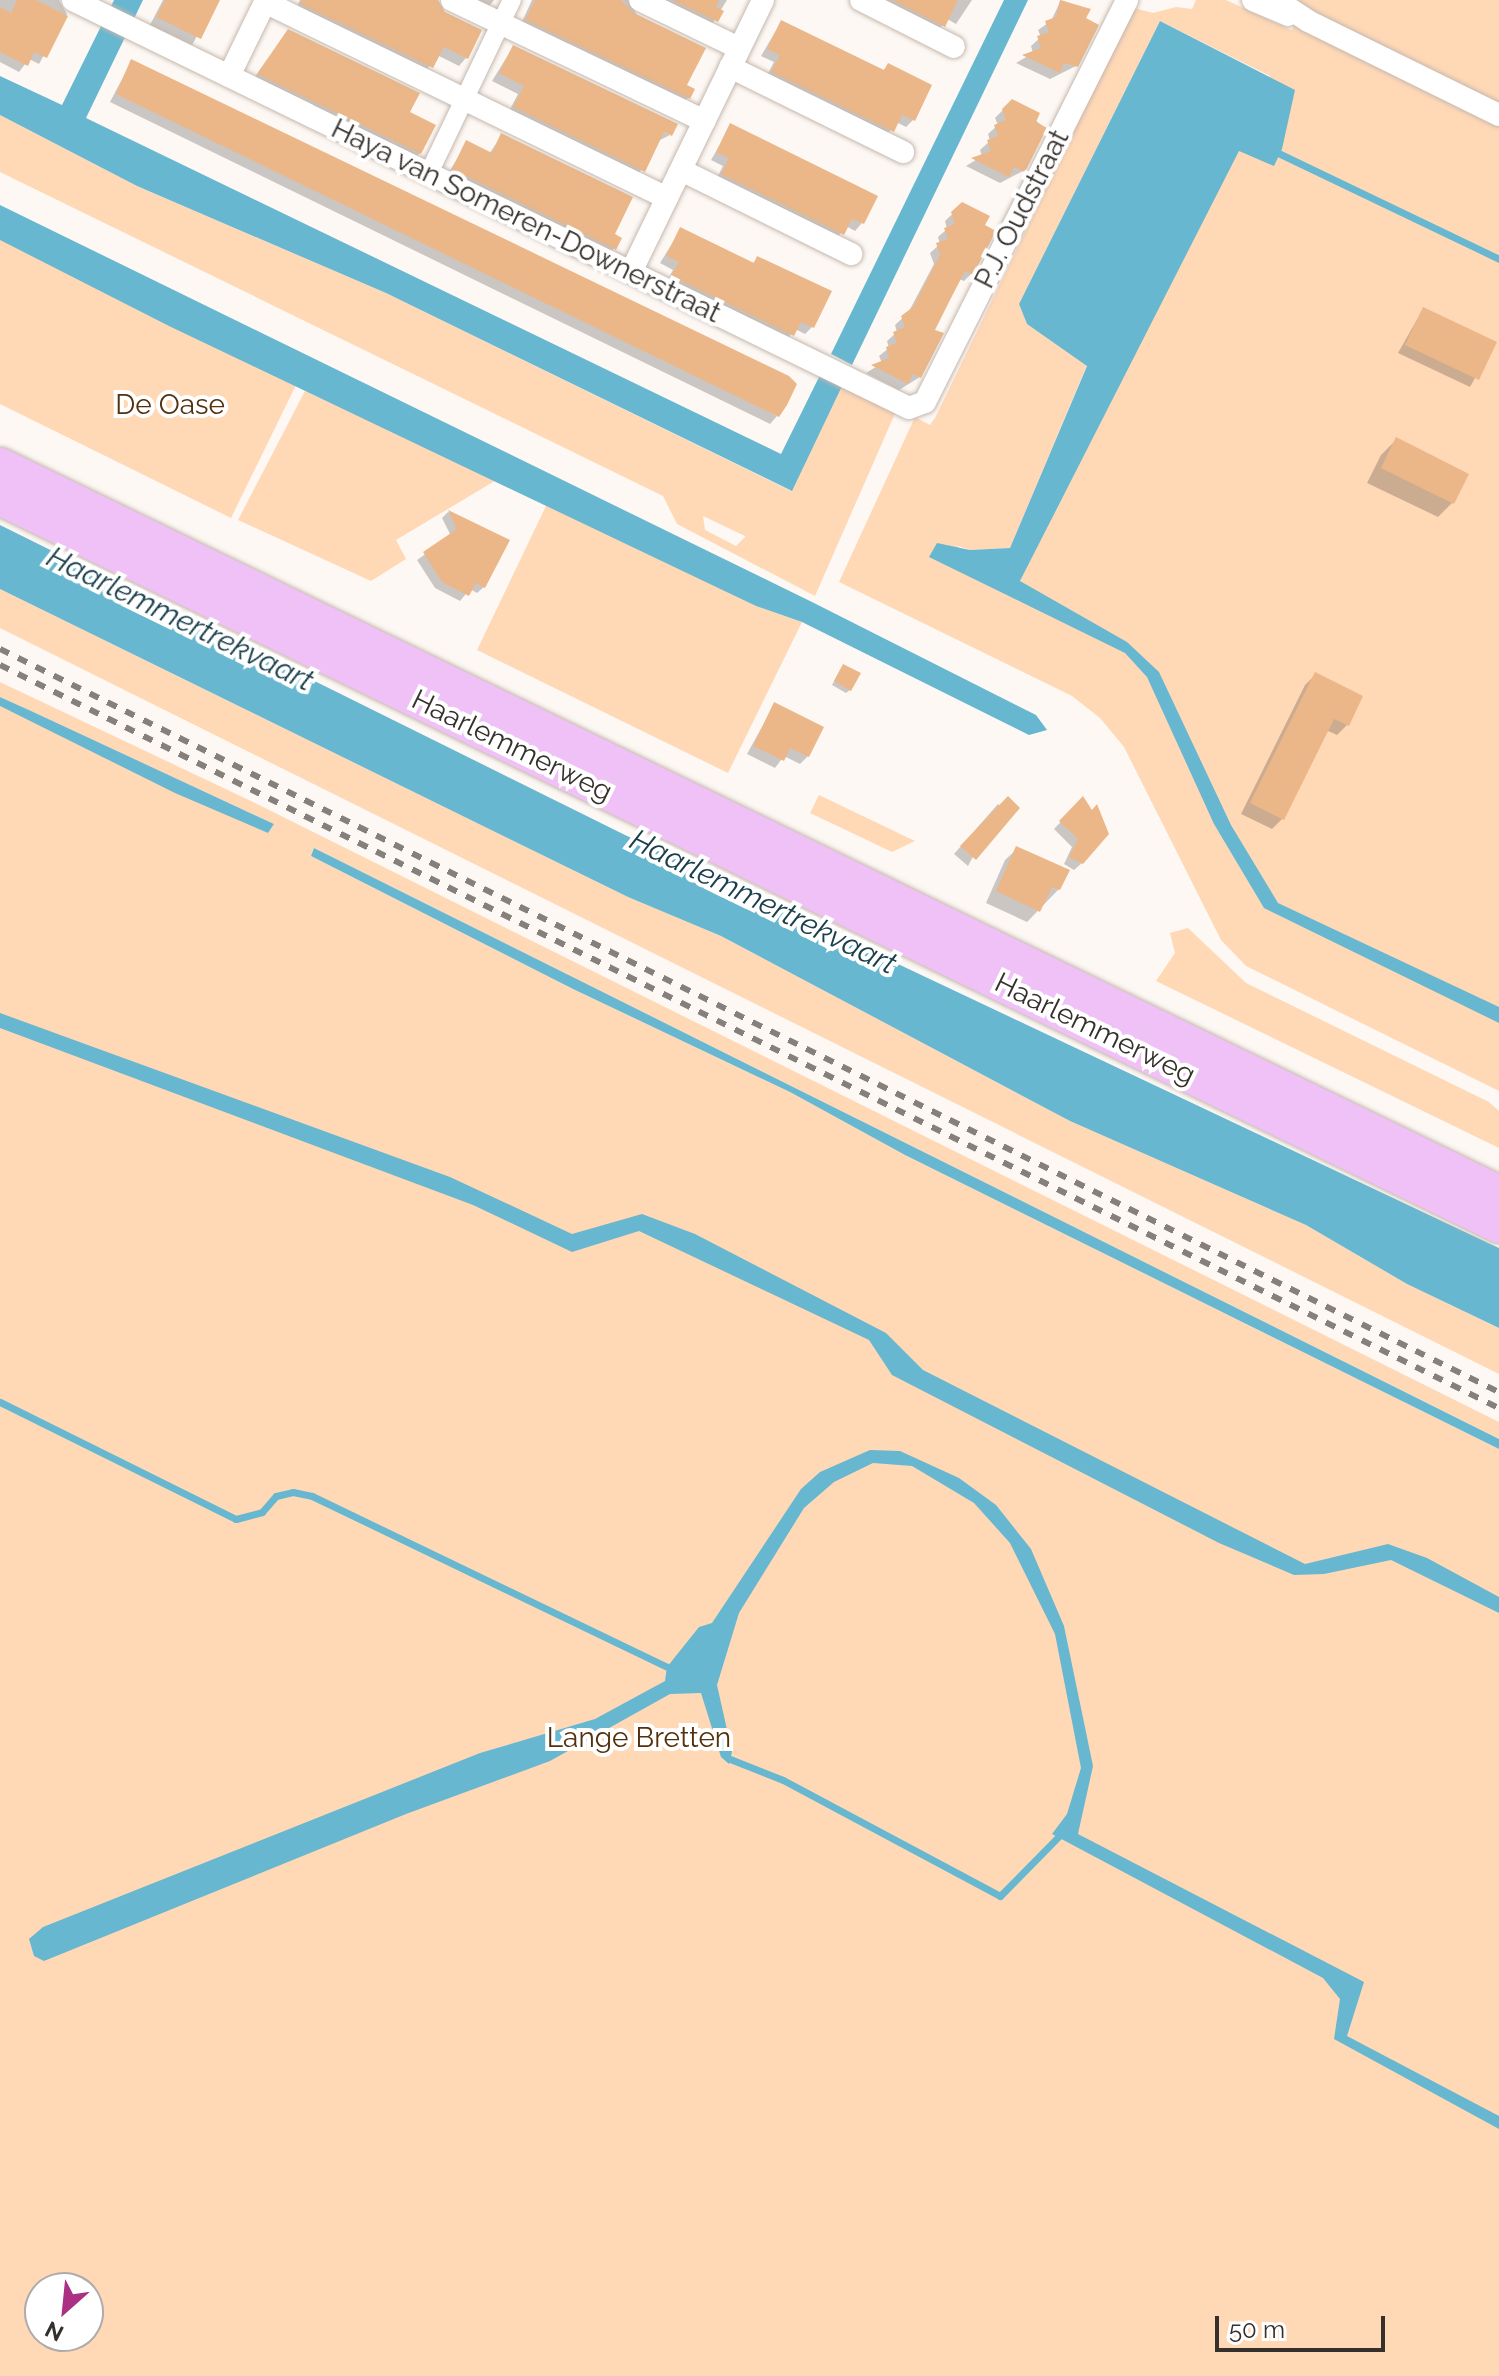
<!DOCTYPE html>
<html>
<head>
<meta charset="utf-8">
<style>
  body { margin:0 }
  #map { position:relative; width:1499px; height:2376px; overflow:hidden; background:#fdf8f4; font-family:Raleway,sans-serif }
  div>[style] { position:absolute }
  [style*='--x'] { left:calc(var(--x)*1px); top:calc(var(--y)*1px); width:calc(var(--w)*1px); rotate:calc(var(--a)*1deg) }
  .green>* { inset:0; background:#ffd8b6 }
  .water>* { inset:0; background:#67b7d1 }
  .shadow>* { inset:0; background:#0003 }
  .stream>* { height:7px; margin:-3.5px; padding:0 3.5px; transform-origin:3.5px; border-radius:3.5px; background:#67b7d1 }
  .building>* { inset:0; background:#ebb788 }
  .roads { filter:drop-shadow(0 0 2px #c5b8ae) drop-shadow(0 0 2px #c5b8ae) }
  .pedestrian>* { height:18px; margin:-9px; padding:0 9px; transform-origin:9px; border-radius:9px; background:#fff }
  .minor>* { height:22px; margin:-11px; padding:0 11px; transform-origin:11px; border-radius:11px; background:#fff }
  .primary>* { height:36px; margin:-18px; padding:0 18px; transform-origin:18px; border-radius:18px; background:#efc1f6 }
  .rail>* { height:6px; margin-top:-3px; transform-origin:0; background:repeating-linear-gradient(90deg,#85807c 0 10px,transparent 0 20px) }
  span { translate:-50% -50%; white-space:nowrap; text-align:center; line-height:1.15; -webkit-text-stroke:8px #fff; paint-order:stroke }
  .street-label { font-size:28px; color:#35302c }
  .park-label { font-size:28px; color:#53310c }
  .water-label { font-size:30px; color:#1b404c; font-style:italic }
  .north { position:absolute; left:24px; top:2272px; width:80px; height:80px; box-sizing:border-box; background:#fff; border:2px solid #aeacab; border-radius:50%; rotate:207deg; font-size:22px; font-weight:700; line-height:32px; text-align:center; color:#35302c }
  .north::after { content:''; display:block; margin:auto; width:28px; height:36px; background:#ab2f82; clip-path:polygon(50% 0,100% 100%,50% 72%,0 100%) }
  .scale { position:absolute; left:1215px; top:2316px; width:170px; height:36px; box-sizing:border-box; border:4px solid #35302c; border-top:0; padding-left:10px; font-size:24px; line-height:28px; white-space:nowrap; color:#35302c; -webkit-text-stroke:6px #fff; paint-order:stroke }
</style>
</head>
<body>
<div id="map">
  <div class="green">
    <div style="clip-path:polygon(evenodd,1196px 0,1226px 0,1292px 30px,1304px 5px,1296px 0,1499px 0,1499px 1091px,1246px 966px,1221px 940px,1124px 747px,1100px 718px,1072px 696px,839px 582px,915px 417px,930px 425px,935px 418px,1134px 8px,1153px 13px,1176px 7px,1192px 9px,1196px 0,1160px 21px,1270px 76px,1020px 581px,1029px 587px,955px 545px,970px 550px,1010px 548px,1087px 365px,1027px 324px,1019px 304px,1160px 21px)"></div>
    <div style="clip-path:polygon(evenodd,0 115px,137px 186px,386px 293px,791px 491px,844px 382px,897px 409px,815px 596px,677px 524px,663px 496px,0 172px,0 115px,703px 516px,745px 536px,745px 537px,736px 546px,705px 530px,703px 516px)"></div>
    <div style="clip-path:polygon(0 238px,297px 383px,231px 518px,0 404px)"></div>
    <div style="clip-path:polygon(305px 391px,498px 479px,396px 540px,406px 559px,371px 581px,238px 520px)"></div>
    <div style="clip-path:polygon(547px 504px,756px 606px,802px 622px,728px 773px,477px 650px)"></div>
    <div style="clip-path:polygon(0 589px,628px 897px,721px 936px,1070px 1121px,1306px 1225px,1407px 1284px,1499px 1328px,1499px 1374px,0 628px)"></div>
    <div style="clip-path:polygon(evenodd,0 682px,253px 802px,1499px 1422px,1499px 1439px,314px 848px,311px 856px,573px 989px,790px 1092px,905px 1155px,1499px 1449px,1499px 2376px,0 2376px,0 706px,268px 833px,274px 824px,0 697px,0 682px,40px 2288px,88px 2288px,88px 2336px,40px 2336px,40px 2288px)"></div>
    <div style="clip-path:polygon(819px 795px,915px 841px,892px 852px,810px 813px)"></div>
    <div style="clip-path:polygon(1188px 928px,1246px 983px,1489px 1102px,1499px 1111px,1499px 1148px,1156px 981px,1175px 953px,1170px 933px)"></div>
  </div>
  <div class="water">
    <div style="clip-path:polygon(114px 0,143px 0,86px 118px,781px 454px,822px 371px,844px 382px,792px 491px,386px 293px,137px 186px,0 115px,0 76px,62px 105px)"></div>
    <div style="clip-path:polygon(1004px 0,1028px 0,852px 365px,831px 354px)"></div>
    <div style="clip-path:polygon(1160px 21px,1295px 90px,1282px 149px,1274px 166px,1239px 151px,1020px 581px,1127px 642px,1159px 672px,1231px 825px,1278px 903px,1499px 1007px,1499px 1023px,1264px 908px,1214px 824px,1147px 677px,1125px 653px,929px 557px,937px 543px,970px 550px,1010px 548px,1087px 366px,1027px 324px,1019px 304px)"></div>
    <div style="clip-path:polygon(0 205px,812px 602px,1036px 715px,1047px 730px,1029px 735px,802px 622px,756px 606px,169px 326px,0 240px)"></div>
    <div style="clip-path:polygon(0 525px,625px 835px,1499px 1248px,1499px 1328px,1407px 1284px,1306px 1225px,1070px 1121px,721px 936px,628px 897px,0 589px)"></div>
    <div style="clip-path:polygon(0 697px,31px 711px,274px 824px,268px 833px,175px 793px,0 706px)"></div>
    <div style="clip-path:polygon(314px 848px,1499px 1439px,1499px 1449px,905px 1155px,790px 1092px,573px 989px,311px 856px)"></div>
    <div style="clip-path:polygon(0 1013px,450px 1177px,572px 1234px,642px 1214px,695px 1234px,886px 1333px,923px 1370px,1305px 1564px,1388px 1544px,1427px 1558px,1499px 1597px,1499px 1613px,1391px 1560px,1324px 1574px,1294px 1575px,1219px 1543px,892px 1375px,869px 1340px,639px 1231px,572px 1252px,473px 1205px,0 1028px)"></div>
    <div style="clip-path:polygon(870px 1450px,900px 1451px,959px 1478px,996px 1505px,1031px 1549px,1064px 1626px,1093px 1766px,1078px 1834px,1364px 1982px,1347px 2036px,1499px 2116px,1499px 2129px,1334px 2039px,1340px 1999px,1323px 1978px,1052px 1834px,1067px 1814px,1081px 1768px,1055px 1634px,1010px 1543px,974px 1503px,912px 1466px,873px 1463px,834px 1482px,804px 1508px,739px 1613px,717px 1685px,732px 1752px,729px 1764px,721px 1757px,701px 1693px,670px 1694px,550px 1761px,406px 1814px,44px 1961px,34px 1956px,29px 1939px,43px 1927px,480px 1753px,595px 1719px,665px 1681px,667px 1667px,699px 1627px,712px 1623px,801px 1489px,820px 1472px)"></div>
  </div>
  <div class="shadow">
    <div style="clip-path:polygon(0 0,59px 0,67px 14px,39px 64px,29px 59px,19px 72px,0 62px)"></div>
    <div style="clip-path:polygon(163px 0,217px 0,192px 45px,150px 25px)"></div>
    <div style="clip-path:polygon(300px 0,438px 0,466px 58px,459px 66px,437px 55px,423px 75px,294px 12px)"></div>
    <div style="clip-path:polygon(461px 0,494px 0,485px 11px)"></div>
    <div style="clip-path:polygon(532px 0,628px 0,688px 98px,680px 105px,519px 28px)"></div>
    <div style="clip-path:polygon(649px 0,727px 0,709px 29px)"></div>
    <div style="clip-path:polygon(871px 0,972px 0,956px 24px,947px 19px,936px 33px)"></div>
    <div style="clip-path:polygon(1061px 0,1088px 10px,1076px 66px,1050px 79px,1016px 63px,1033px 53px,1031px 46px,1041px 37px,1038px 30px,1051px 21px)"></div>
    <div style="clip-path:polygon(781px 22px,882px 72px,888px 65px,913px 120px,906px 127px,896px 122px,885px 138px,765px 79px,774px 62px,761px 56px)"></div>
    <div style="clip-path:polygon(288px 31px,408px 113px,420px 153px,412px 161px,251px 82px)"></div>
    <div style="clip-path:polygon(513px 47px,670px 135px,658px 141px,636px 178px,507px 115px,518px 94px,492px 81px)"></div>
    <div style="clip-path:polygon(131px 62px,777px 416px,770px 424px,110px 102px)"></div>
    <div style="clip-path:polygon(1012px 101px,1045px 128px,1023px 171px,1000px 183px,966px 166px,982px 156px,980px 150px,990px 141px,988px 134px,998px 125px,995px 118px)"></div>
    <div style="clip-path:polygon(731px 126px,862px 223px,855px 231px,846px 226px,835px 241px,715px 182px,723px 166px,711px 160px)"></div>
    <div style="clip-path:polygon(502px 135px,612px 235px,614px 248px,607px 256px,446px 177px,467px 142px,489px 154px)"></div>
    <div style="clip-path:polygon(962px 205px,983px 226px,971px 274px,964px 281px,959px 279px,933px 331px,920px 377px,899px 390px,866px 373px,882px 363px,879px 356px,889px 348px,887px 341px,897px 332px,895px 325px,908px 313px,934px 264px,930px 253px,940px 244px,938px 237px,947px 229px,945px 221px)"></div>
    <div style="clip-path:polygon(681px 229px,752px 264px,758px 258px,812px 327px,805px 334px,795px 329px,785px 342px,665px 284px,673px 270px,660px 263px)"></div>
    <div style="clip-path:polygon(1423px 309px,1495px 342px,1470px 387px,1398px 353px)"></div>
    <div style="clip-path:polygon(1396px 440px,1453px 502px,1438px 517px,1367px 483px,1381px 455px)"></div>
    <div style="clip-path:polygon(448px 512px,508px 541px,484px 587px,477px 593px,470px 589px,460px 601px,435px 588px,417px 560px,451px 536px,442px 518px)"></div>
    <div style="clip-path:polygon(840px 670px,850px 690px,846px 693px,832px 685px)"></div>
    <div style="clip-path:polygon(1315px 675px,1347px 725px,1337px 735px,1326px 730px,1282px 819px,1272px 829px,1241px 814px,1305px 685px)"></div>
    <div style="clip-path:polygon(774px 705px,808px 756px,800px 764px,784px 756px,775px 768px,747px 754px)"></div>
    <div style="clip-path:polygon(1083px 799px,1082px 863px,1074px 870px,1064px 864px,1072px 847px,1054px 829px)"></div>
    <div style="clip-path:polygon(998px 804px,1000px 806px,968px 866px,954px 854px)"></div>
    <div style="clip-path:polygon(1017px 849px,1059px 889px,1027px 922px,986px 903px,1005px 860px)"></div>
  </div>
  <div class="stream">
    <div style="--x:1274;--y:151;--w:250;--a:25.6"></div>
    <div style="--x:0;--y:1402;--w:263;--a:26.4"></div>
    <div style="--x:236;--y:1519;--w:27;--a:-15"></div>
    <div style="--x:262;--y:1512;--w:21;--a:-49"></div>
    <div style="--x:276;--y:1496;--w:17;--a:-13"></div>
    <div style="--x:293;--y:1492;--w:19;--a:12"></div>
    <div style="--x:312;--y:1496;--w:394;--a:25.7"></div>
    <div style="--x:730;--y:1759;--w:57;--a:21.6"></div>
    <div style="--x:783;--y:1780;--w:246;--a:28.1"></div>
    <div style="--x:1000;--y:1896;--w:84;--a:-45.5"></div>
  </div>
  <div class="building">
    <div style="clip-path:polygon(17px 0,36px 0,68px 16px,47px 58px,34px 52px,28px 66px,0 52px,0 7px,11px 13px)"></div>
    <div style="clip-path:polygon(165px 0,220px 0,201px 39px,156px 17px)"></div>
    <div style="clip-path:polygon(302px 0,438px 0,445px 12px,482px 30px,468px 59px,444px 47px,433px 68px,300px 4px)"></div>
    <div style="clip-path:polygon(535px 0,621px 0,634px 13px,706px 48px,687px 85px,695px 89px,690px 99px,525px 20px)"></div>
    <div style="clip-path:polygon(672px 0,719px 0,716px 7px,724px 11px,718px 22px)"></div>
    <div style="clip-path:polygon(892px 0,958px 0,945px 27px)"></div>
    <div style="clip-path:polygon(1060px 0,1091px 9px,1086px 18px,1099px 25px,1078px 67px,1064px 63px,1060px 73px,1022px 55px,1041px 48px,1037px 36px,1049px 32px,1045px 21px,1056px 17px)"></div>
    <div style="clip-path:polygon(781px 20px,884px 70px,888px 63px,932px 85px,915px 121px,902px 115px,894px 132px,771px 72px,780px 55px,767px 49px)"></div>
    <div style="clip-path:polygon(288px 29px,420px 93px,410px 112px,436px 125px,421px 154px,257px 74px)"></div>
    <div style="clip-path:polygon(513px 45px,678px 124px,672px 136px,664px 132px,645px 172px,513px 107px,524px 86px,499px 73px)"></div>
    <div style="clip-path:polygon(131px 59px,789px 376px,797px 384px,787px 405px,779px 417px,116px 94px)"></div>
    <div style="clip-path:polygon(1012px 99px,1040px 113px,1036px 122px,1047px 128px,1025px 172px,1014px 167px,1009px 177px,971px 158px,991px 151px,987px 140px,998px 136px,994px 125px,1006px 120px,1002px 109px)"></div>
    <div style="clip-path:polygon(730px 123px,878px 196px,864px 224px,852px 219px,844px 235px,721px 174px,729px 158px,716px 152px)"></div>
    <div style="clip-path:polygon(501px 133px,633px 197px,615px 234px,622px 238px,616px 250px,452px 169px,466px 140px,492px 153px)"></div>
    <div style="clip-path:polygon(962px 202px,990px 216px,985px 225px,996px 231px,973px 275px,965px 271px,950px 300px,935px 330px,944px 333px,921px 378px,913px 374px,908px 384px,871px 365px,889px 358px,886px 347px,897px 343px,893px 332px,905px 327px,901px 316px,913px 307px,940px 255px,936px 243px,948px 239px,944px 228px,955px 224px,951px 212px)"></div>
    <div style="clip-path:polygon(680px 227px,754px 263px,757px 256px,832px 291px,814px 328px,801px 322px,794px 336px,671px 276px,679px 262px,666px 256px)"></div>
    <div style="clip-path:polygon(1423px 307px,1497px 342px,1479px 380px,1405px 345px)"></div>
    <div style="clip-path:polygon(1396px 437px,1469px 474px,1454px 504px,1381px 468px)"></div>
    <div style="clip-path:polygon(448px 510px,510px 540px,485px 588px,476px 583px,469px 596px,442px 582px,423px 552px,457px 529px)"></div>
    <div style="clip-path:polygon(843px 664px,861px 673px,851px 691px,834px 681px)"></div>
    <div style="clip-path:polygon(1315px 672px,1363px 696px,1349px 726px,1334px 719px,1284px 820px,1250px 803px)"></div>
    <div style="clip-path:polygon(774px 702px,824px 727px,809px 757px,790px 748px,784px 761px,753px 746px)"></div>
    <div style="clip-path:polygon(1008px 796px,1020px 808px,976px 860px,960px 846px)"></div>
    <div style="clip-path:polygon(1083px 796px,1092px 810px,1097px 804px,1109px 834px,1083px 864px,1069px 857px,1078px 839px,1059px 821px)"></div>
    <div style="clip-path:polygon(1016px 846px,1070px 870px,1060px 890px,1052px 887px,1040px 912px,996px 891px)"></div>
  </div>
  <div class="roads">
    <div class="pedestrian">
      <div style="--x:429;--y:173;--w:192;--a:-64.4"></div>
    </div>
    <div class="minor">
      <div style="--x:73;--y:0;--w:930;--a:26.01"></div>
      <div style="--x:909;--y:408;--w:17;--a:-21"></div>
      <div style="--x:925;--y:402;--w:450;--a:-63.3"></div>
      <div style="--x:452;--y:0;--w:280;--a:25.6"></div>
      <div style="--x:640;--y:0;--w:110;--a:25.9"></div>
      <div style="--x:861;--y:0;--w:104;--a:26.8"></div>
      <div style="--x:1253;--y:0;--w:38;--a:23"></div>
      <div style="--x:1276;--y:0;--w:38;--a:33"></div>
      <div style="--x:1308;--y:21;--w:213;--a:26.2"></div>
      <div style="--x:265;--y:2;--w:447;--a:26"></div>
      <div style="--x:730;--y:67;--w:193;--a:26.2"></div>
      <div style="--x:229;--y:76;--w:85;--a:-64"></div>
      <div style="--x:681;--y:170;--w:190;--a:26.3"></div>
      <div style="--x:631;--y:272;--w:302;--a:-64.1"></div>
    </div>
    <div class="primary">
      <div style="--x:0;--y:466;--w:1666;--a:25.9"></div>
      <div style="--x:0;--y:497;--w:1666;--a:25.9"></div>
    </div>
  </div>
  <div class="rail">
    <div style="--x:0;--y:649;--w:1673;--a:26.37"></div>
    <div style="--x:0;--y:665;--w:1673;--a:26.37"></div>
  </div>
  <div class="street-label">
    <span style="left:1022px;top:209px;rotate:-63deg">P.J. Oudstraat</span>
    <span style="left:526px;top:221px;rotate:26deg">Haya van Someren-Downerstraat</span>
    <span style="left:512px;top:746px;rotate:26deg">Haarlemmerweg</span>
    <span style="left:1095px;top:1029px;rotate:26deg">Haarlemmerweg</span>
  </div>
  <div class="park-label">
    <span style="left:170px;top:405px">De Oase</span>
    <span style="left:639px;top:1738px">Lange Bretten</span>
  </div>
  <div class="water-label">
    <span style="left:180px;top:619px;rotate:26deg">Haarlemmertrekvaart</span>
    <span style="left:763px;top:902px;rotate:26deg">Haarlemmertrekvaart</span>
  </div>
  <div class="north">N</div>
  <div class="scale">50 m</div>
</div>
</body>
</html>
